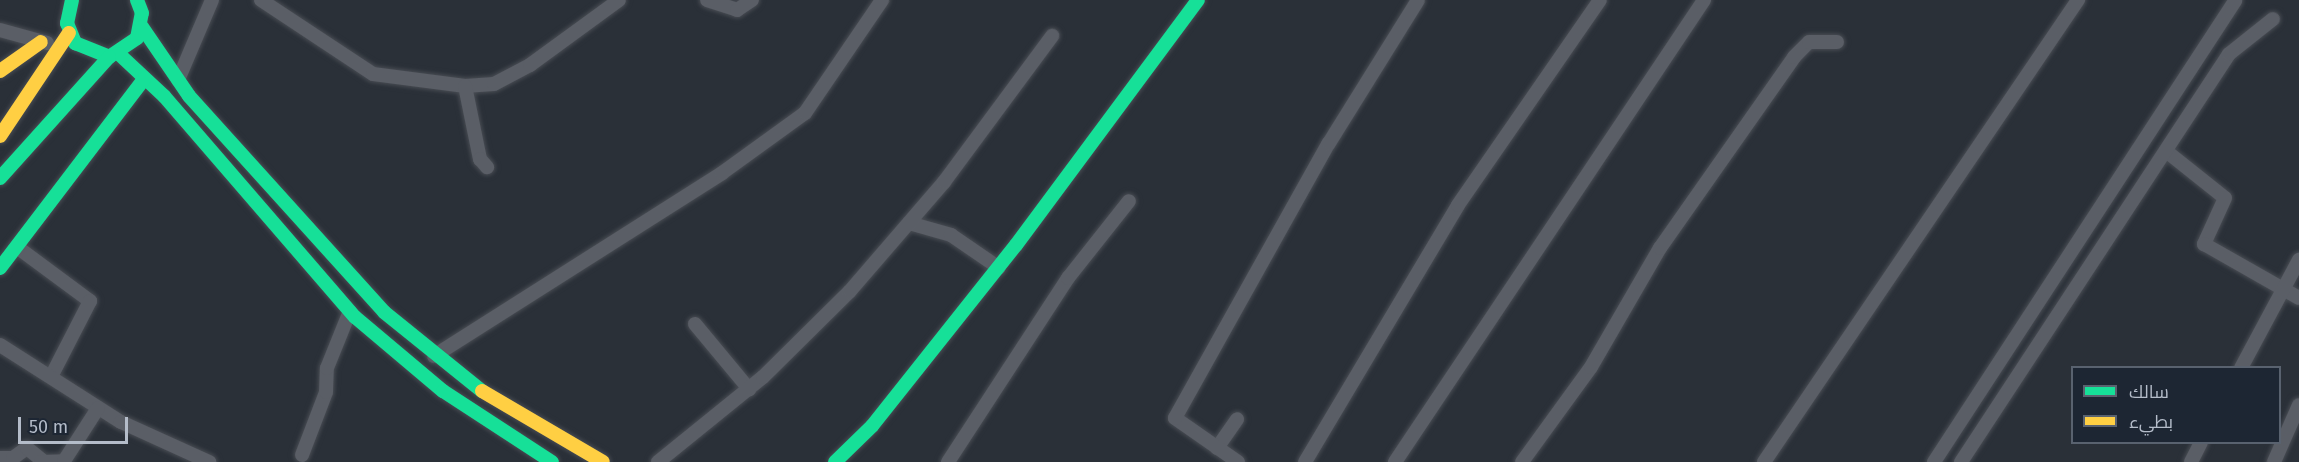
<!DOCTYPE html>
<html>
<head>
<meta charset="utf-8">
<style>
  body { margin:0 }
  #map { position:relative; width:2299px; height:462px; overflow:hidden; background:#2a3038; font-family:"Fira Sans",Cairo,sans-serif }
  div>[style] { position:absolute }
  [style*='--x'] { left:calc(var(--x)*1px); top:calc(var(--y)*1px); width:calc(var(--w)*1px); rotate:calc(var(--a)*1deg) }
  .roads { filter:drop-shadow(0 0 2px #484c53) drop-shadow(0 0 2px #484c53) }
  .street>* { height:14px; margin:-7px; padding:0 7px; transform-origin:7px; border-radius:7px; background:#5a5e66 }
  .fast>* { height:14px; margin:-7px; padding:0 7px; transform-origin:7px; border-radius:7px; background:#16e098 }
  .slow>* { height:14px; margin:-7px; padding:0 7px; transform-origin:7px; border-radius:7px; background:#ffcf43 }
  span { translate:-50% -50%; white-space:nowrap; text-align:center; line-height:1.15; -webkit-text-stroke:4.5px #1d2633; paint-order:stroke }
  .legend { position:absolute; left:2071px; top:366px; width:210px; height:78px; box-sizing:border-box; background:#1d2633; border:2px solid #59626f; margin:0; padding:8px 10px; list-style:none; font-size:18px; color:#b4bcc9 }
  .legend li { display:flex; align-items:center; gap:12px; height:30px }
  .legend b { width:30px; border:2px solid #59626f }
  .scale { position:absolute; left:18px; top:417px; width:110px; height:27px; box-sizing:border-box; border:3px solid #b4bcc9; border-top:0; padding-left:8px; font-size:18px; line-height:21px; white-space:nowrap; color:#b4bcc9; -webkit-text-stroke:4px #1d2633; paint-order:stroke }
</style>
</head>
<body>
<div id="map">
  <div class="roads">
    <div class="street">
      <div style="--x:261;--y:0;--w:134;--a:33.5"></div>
      <div style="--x:373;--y:74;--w:93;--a:7.4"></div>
      <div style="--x:465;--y:86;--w:29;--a:-4"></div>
      <div style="--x:494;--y:84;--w:41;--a:-27.8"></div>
      <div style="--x:530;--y:65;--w:110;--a:-36.1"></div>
      <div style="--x:707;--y:0;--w:32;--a:18"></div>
      <div style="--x:737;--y:10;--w:18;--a:-34"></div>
      <div style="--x:0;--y:30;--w:49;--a:15.5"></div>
      <div style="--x:178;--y:80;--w:87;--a:-67"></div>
      <div style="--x:465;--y:86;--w:75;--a:78.4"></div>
      <div style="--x:480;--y:159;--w:11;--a:49"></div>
      <div style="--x:2166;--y:151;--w:75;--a:38.5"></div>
      <div style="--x:2225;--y:198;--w:51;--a:114.5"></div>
      <div style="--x:2204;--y:244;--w:109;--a:29.6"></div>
      <div style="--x:909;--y:223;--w:44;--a:15.9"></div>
      <div style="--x:951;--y:235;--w:58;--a:34.5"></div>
      <div style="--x:17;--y:247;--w:91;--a:36.5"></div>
      <div style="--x:90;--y:301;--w:83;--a:117.2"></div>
      <div style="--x:695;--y:324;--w:85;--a:50.3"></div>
      <div style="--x:0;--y:345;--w:143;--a:32.5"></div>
      <div style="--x:121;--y:422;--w:97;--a:24.4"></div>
      <div style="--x:434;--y:356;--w:341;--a:-32.4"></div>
      <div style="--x:722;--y:173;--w:102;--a:-35.9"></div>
      <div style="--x:805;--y:113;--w:137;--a:-55.7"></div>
      <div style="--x:2241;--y:368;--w:123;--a:-61.8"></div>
      <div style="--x:1217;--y:448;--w:35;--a:-55"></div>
      <div style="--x:302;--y:455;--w:67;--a:-69.1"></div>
      <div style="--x:326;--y:392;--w:24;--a:-88"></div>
      <div style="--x:327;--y:368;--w:61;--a:-68"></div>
      <div style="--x:0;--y:458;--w:13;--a:0"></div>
      <div style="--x:13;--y:458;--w:17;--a:-36"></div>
      <div style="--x:27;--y:448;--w:19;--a:39"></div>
      <div style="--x:41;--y:462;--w:23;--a:-2"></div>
      <div style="--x:64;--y:461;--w:63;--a:-57.3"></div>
      <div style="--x:658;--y:462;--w:135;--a:-39"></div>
      <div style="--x:763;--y:377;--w:122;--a:-44.7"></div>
      <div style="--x:850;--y:291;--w:144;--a:-49.2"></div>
      <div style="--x:944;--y:182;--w:182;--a:-53.5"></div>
      <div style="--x:948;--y:462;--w:220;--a:-56.9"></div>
      <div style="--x:1068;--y:278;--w:98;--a:-51.6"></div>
      <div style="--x:1238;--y:462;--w:77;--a:-145.1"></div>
      <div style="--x:1175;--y:418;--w:315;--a:-60.8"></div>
      <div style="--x:1329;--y:143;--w:168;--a:-58.1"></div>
      <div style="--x:1305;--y:462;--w:299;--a:-59.2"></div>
      <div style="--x:1458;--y:205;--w:249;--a:-55.3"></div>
      <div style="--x:1395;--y:462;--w:556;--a:-56.22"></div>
      <div style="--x:1522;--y:462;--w:117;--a:-54"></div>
      <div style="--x:1591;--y:367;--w:138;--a:-59.9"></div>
      <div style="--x:1660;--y:248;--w:233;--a:-54.9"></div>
      <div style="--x:1794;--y:57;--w:21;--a:-45"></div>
      <div style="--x:1809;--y:42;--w:28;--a:0"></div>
      <div style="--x:1764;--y:462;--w:559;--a:-55.8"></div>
      <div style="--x:1934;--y:462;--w:551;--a:-56.86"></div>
      <div style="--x:1961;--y:462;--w:488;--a:-56.7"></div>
      <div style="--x:2229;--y:54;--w:56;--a:-38.5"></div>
      <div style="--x:2191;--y:462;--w:22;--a:-63"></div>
      <div style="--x:2274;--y:462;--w:62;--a:-66.3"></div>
    </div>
    <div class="fast">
      <div style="--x:72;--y:0;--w:24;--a:102"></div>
      <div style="--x:67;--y:23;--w:22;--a:68"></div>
      <div style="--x:75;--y:43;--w:37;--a:22"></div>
      <div style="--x:109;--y:57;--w:34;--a:-34"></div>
      <div style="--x:137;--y:38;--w:25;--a:-79"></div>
      <div style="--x:142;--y:13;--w:14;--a:-111"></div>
      <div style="--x:142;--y:27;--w:83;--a:55.7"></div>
      <div style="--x:189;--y:96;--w:291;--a:47.9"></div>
      <div style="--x:384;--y:312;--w:126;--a:38.9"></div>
      <div style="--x:119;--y:54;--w:62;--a:43"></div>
      <div style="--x:164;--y:96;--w:292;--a:49.2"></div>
      <div style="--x:355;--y:317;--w:115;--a:40.1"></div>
      <div style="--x:443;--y:391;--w:130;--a:33.1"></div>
      <div style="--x:0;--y:178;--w:163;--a:-48"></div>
      <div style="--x:0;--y:268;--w:238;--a:-52.7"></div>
      <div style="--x:835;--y:462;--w:52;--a:-44.2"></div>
      <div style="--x:872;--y:426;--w:231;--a:-51.5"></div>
      <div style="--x:1016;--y:245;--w:305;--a:-53.4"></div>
    </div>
    <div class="slow">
      <div style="--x:0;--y:71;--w:50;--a:-35.3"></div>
      <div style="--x:0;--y:136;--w:124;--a:-56.2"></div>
      <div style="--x:482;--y:391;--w:140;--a:30.4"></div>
    </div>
  </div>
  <ul class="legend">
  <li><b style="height:8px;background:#16e098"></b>سالك</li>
  <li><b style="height:8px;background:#ffcf43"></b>بطيء</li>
  </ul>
  <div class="scale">50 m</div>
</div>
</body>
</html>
